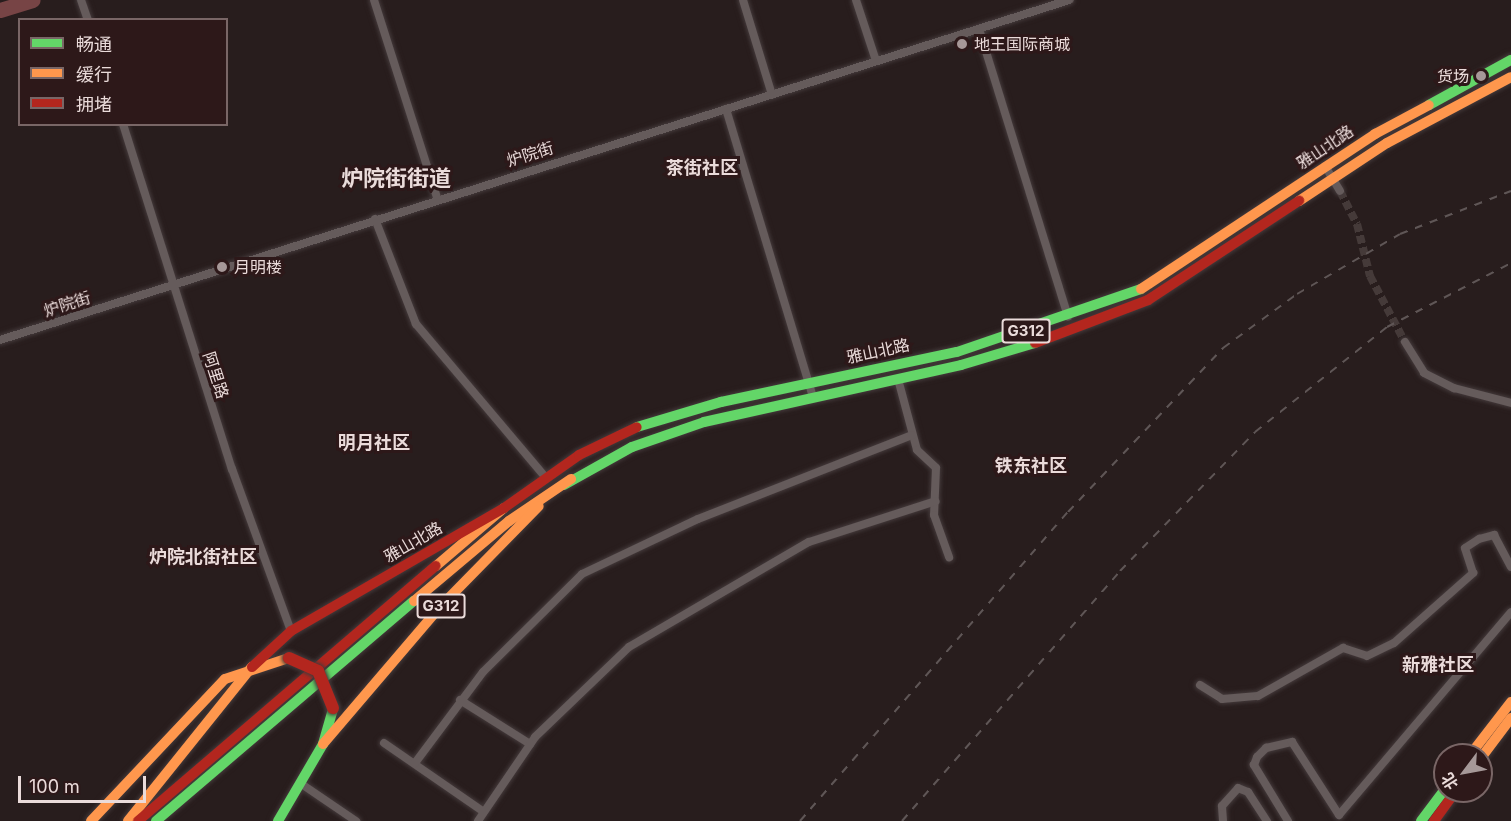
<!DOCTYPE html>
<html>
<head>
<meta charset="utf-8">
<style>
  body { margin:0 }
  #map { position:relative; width:1511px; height:821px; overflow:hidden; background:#281d1d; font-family:Inter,"Noto Sans SC",sans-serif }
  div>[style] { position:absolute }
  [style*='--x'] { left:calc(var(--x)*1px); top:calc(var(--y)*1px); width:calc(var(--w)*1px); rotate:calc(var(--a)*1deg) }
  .river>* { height:15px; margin:-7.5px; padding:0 7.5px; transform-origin:7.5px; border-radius:7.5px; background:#774445 }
  .street-tunnel>* { height:8px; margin-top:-4px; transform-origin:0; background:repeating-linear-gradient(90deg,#453a39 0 8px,transparent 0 12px) }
  .roads { filter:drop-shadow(0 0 2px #443a3b) drop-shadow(0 0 2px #443a3b) }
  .street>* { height:8px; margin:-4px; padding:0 4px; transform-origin:4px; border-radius:4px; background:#655b5b }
  .fast>* { height:10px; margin:-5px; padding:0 5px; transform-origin:5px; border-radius:5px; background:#63d668 }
  .slow>* { height:10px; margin:-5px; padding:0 5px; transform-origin:5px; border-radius:5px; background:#ff974d }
  .jam>* { height:10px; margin:-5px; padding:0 5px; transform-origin:5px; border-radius:5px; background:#b3261e }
  .rail>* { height:2px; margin-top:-1px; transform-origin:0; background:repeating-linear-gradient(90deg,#5f5656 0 8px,transparent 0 16px) }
  .bridges { filter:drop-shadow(0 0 2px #443a3b) drop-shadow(0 0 2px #443a3b) }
  .jam-bridge>* { height:12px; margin:-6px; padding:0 6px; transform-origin:6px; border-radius:6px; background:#b3261e }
  .dots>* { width:16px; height:16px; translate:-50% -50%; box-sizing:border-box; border:3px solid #2d1819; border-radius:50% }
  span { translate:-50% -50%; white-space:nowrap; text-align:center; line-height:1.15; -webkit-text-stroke:6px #2d1819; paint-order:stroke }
  .shield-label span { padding:2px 4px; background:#2d1819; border:2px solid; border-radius:4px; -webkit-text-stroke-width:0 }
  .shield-label { font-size:15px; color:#eadbda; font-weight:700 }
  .poi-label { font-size:16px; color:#eadbda }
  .left { translate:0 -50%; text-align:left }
  .right { translate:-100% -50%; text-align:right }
  .street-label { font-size:16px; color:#eadbda }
  .neighbourhood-label { font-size:18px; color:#eadbda; font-weight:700 }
  .district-label { font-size:22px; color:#eadbda; font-weight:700 }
  .legend { position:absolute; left:18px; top:18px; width:210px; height:108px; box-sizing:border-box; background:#2d1819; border:2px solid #796666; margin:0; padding:8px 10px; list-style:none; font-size:18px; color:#eadbda }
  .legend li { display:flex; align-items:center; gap:12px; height:30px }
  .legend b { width:30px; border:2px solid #796666 }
  .north { position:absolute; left:1433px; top:743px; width:60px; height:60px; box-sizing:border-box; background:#2d1819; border:2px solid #796666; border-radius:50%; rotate:238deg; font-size:16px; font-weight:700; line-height:24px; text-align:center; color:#eadbda }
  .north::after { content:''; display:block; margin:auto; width:21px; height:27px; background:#a69898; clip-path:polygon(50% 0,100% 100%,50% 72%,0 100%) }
  .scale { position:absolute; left:18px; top:776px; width:128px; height:27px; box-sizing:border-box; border:3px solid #eadbda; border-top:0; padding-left:8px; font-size:18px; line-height:21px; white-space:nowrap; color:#eadbda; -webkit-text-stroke:4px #2d1819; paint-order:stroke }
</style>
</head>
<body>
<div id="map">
  <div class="river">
    <div style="--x:0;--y:10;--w:34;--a:-17"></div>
  </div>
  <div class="street-tunnel">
    <div style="--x:1340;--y:191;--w:37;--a:63"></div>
    <div style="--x:1357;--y:224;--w:54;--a:76"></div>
    <div style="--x:1370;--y:276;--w:75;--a:62.1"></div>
  </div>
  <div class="roads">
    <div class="street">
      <div style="--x:81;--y:0;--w:21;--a:71"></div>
      <div style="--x:374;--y:0;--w:207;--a:72.3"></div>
      <div style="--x:743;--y:0;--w:99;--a:73"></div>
      <div style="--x:856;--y:0;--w:64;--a:71.8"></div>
      <div style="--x:979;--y:29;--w:301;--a:72.8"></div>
      <div style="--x:726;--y:109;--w:302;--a:73.2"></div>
      <div style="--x:123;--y:124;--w:362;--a:72.5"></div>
      <div style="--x:232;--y:469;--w:172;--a:70"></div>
      <div style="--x:1325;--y:166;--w:29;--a:59"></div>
      <div style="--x:375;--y:219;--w:113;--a:68.7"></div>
      <div style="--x:416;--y:324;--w:202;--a:49.8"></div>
      <div style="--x:0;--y:340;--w:1122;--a:-17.64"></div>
      <div style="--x:1405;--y:342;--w:36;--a:58"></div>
      <div style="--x:1424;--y:373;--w:34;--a:27"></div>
      <div style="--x:1454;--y:388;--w:59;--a:14.7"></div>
      <div style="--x:898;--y:379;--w:73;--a:75"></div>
      <div style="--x:917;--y:450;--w:26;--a:43"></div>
      <div style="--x:936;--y:468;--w:47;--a:92.4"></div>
      <div style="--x:934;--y:515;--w:45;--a:70.3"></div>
      <div style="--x:1200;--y:685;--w:26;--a:32"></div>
      <div style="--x:1222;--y:699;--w:36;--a:-5"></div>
      <div style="--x:1258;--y:696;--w:98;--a:-29.5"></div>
      <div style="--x:1343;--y:648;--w:25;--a:18"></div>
      <div style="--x:1367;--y:656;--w:30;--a:-26"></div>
      <div style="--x:1394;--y:643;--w:106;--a:-41.5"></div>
      <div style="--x:1473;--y:573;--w:26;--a:-108"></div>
      <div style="--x:1465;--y:548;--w:17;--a:-33"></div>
      <div style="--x:1479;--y:539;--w:16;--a:-15"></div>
      <div style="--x:1494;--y:535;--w:36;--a:62"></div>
      <div style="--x:460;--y:700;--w:83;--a:32.2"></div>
      <div style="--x:384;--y:743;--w:121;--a:34.6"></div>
      <div style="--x:415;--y:763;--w:114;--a:-53.2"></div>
      <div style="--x:483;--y:672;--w:139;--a:-44.7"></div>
      <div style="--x:582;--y:574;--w:128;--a:-25.4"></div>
      <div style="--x:698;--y:519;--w:230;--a:-21.4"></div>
      <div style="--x:300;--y:783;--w:68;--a:34.2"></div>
      <div style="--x:478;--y:821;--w:102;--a:-55.8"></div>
      <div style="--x:535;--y:737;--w:130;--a:-43.8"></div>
      <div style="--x:629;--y:647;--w:208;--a:-30.3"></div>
      <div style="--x:809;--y:542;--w:133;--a:-17.9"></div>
      <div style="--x:1223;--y:821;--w:15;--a:-94"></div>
      <div style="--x:1222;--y:806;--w:24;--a:-48"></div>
      <div style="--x:1238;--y:788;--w:11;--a:22"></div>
      <div style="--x:1248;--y:792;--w:35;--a:57"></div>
      <div style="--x:1288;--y:821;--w:66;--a:-121.3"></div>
      <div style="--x:1254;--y:765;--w:9;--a:-69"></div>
      <div style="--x:1257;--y:757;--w:13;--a:-45"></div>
      <div style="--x:1266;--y:748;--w:27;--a:-13"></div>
      <div style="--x:1292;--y:742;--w:87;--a:57.2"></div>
      <div style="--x:1339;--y:815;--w:266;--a:-49.7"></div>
    </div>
    <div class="fast">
      <div style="--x:1429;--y:105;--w:94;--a:-28.8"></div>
      <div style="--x:637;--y:427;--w:88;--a:-16.6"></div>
      <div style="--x:721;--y:402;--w:241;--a:-12"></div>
      <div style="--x:957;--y:352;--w:194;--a:-18.9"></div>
      <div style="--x:564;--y:485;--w:78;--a:-29.2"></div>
      <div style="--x:632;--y:447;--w:76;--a:-19.1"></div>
      <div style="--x:704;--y:422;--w:263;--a:-12.5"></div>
      <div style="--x:961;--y:365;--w:77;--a:-16.6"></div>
      <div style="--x:156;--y:821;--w:339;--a:-40.5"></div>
      <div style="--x:278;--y:821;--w:89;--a:-59.7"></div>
      <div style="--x:323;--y:744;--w:37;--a:-74"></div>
      <div style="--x:1421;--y:821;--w:40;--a:-53"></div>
    </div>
    <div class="slow">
      <div style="--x:1299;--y:201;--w:105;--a:-33.4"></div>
      <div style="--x:1387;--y:143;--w:140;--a:-28"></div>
      <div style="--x:1141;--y:289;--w:281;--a:-33.5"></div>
      <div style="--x:1375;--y:134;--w:61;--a:-28.2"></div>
      <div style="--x:436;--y:566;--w:89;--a:-40.5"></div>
      <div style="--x:414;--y:601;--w:124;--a:-40.1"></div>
      <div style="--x:509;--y:521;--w:75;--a:-34.1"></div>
      <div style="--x:323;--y:744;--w:180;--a:-49.5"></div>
      <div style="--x:440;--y:607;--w:141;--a:-45.6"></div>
      <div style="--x:1470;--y:755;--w:67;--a:-52.3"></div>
      <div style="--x:1481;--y:758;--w:50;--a:-53.1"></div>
      <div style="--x:91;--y:821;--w:195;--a:-46.7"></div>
      <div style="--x:225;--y:679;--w:67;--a:-18.2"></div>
      <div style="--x:128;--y:821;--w:198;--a:-51.2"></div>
    </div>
    <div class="jam">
      <div style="--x:1035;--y:343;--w:121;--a:-20.8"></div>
      <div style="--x:1148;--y:300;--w:181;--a:-33.3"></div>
      <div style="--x:252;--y:667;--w:53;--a:-42.7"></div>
      <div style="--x:291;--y:631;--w:246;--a:-30"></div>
      <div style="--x:504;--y:508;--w:92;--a:-35.2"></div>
      <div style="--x:579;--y:455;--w:64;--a:-25.8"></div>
      <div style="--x:138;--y:821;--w:392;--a:-40.6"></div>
      <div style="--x:1434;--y:821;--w:37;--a:-54"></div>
    </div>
  </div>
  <div class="rail">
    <div style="--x:800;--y:821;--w:409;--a:-49.1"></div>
    <div style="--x:1068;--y:512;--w:226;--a:-46.6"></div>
    <div style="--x:1223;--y:348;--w:92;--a:-36.1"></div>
    <div style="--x:1297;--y:294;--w:119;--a:-30.2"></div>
    <div style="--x:1400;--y:234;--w:119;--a:-21.2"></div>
    <div style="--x:902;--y:821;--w:332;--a:-48.9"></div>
    <div style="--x:1120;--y:571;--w:194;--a:-45.8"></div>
    <div style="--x:1255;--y:432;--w:169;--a:-38.5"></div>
    <div style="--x:1387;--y:327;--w:140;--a:-27.3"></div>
  </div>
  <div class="bridges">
    <div class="jam-bridge">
      <div style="--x:289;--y:658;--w:32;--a:24"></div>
      <div style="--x:318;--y:671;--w:40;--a:68"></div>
    </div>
  </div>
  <div class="dots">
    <div style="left:962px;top:44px;background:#a69898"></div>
    <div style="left:1481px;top:76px;background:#a69898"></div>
    <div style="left:222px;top:267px;background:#a69898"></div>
  </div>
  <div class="shield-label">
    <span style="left:1026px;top:331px">G312</span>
    <span style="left:441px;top:606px">G312</span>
  </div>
  <div class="poi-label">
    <span class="left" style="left:974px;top:44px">地王国际商城</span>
    <span class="right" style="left:1469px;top:76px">货场</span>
    <span class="left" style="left:234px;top:267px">月明楼</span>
  </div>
  <div class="street-label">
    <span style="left:1325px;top:147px;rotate:-34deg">雅山北路</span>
    <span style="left:530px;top:154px;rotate:-17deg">炉院街</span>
    <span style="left:67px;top:304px;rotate:-17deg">炉院街</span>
    <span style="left:878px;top:351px;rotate:-12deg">雅山北路</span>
    <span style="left:216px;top:375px;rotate:72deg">阿里路</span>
    <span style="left:413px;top:542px;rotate:-30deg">雅山北路</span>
  </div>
  <div class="neighbourhood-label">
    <span style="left:702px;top:168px">茶街社区</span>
    <span style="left:374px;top:443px">明月社区</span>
    <span style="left:1031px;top:466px">铁东社区</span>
    <span style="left:203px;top:557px">炉院北街社区</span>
    <span style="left:1438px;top:665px">新雅社区</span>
  </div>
  <div class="district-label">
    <span style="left:396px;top:179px">炉院街街道</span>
  </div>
  <ul class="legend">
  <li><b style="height:8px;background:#63d668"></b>畅通</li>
  <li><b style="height:8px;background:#ff974d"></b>缓行</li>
  <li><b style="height:8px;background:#b3261e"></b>拥堵</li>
  </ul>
  <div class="north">北</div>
  <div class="scale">100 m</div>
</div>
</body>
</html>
